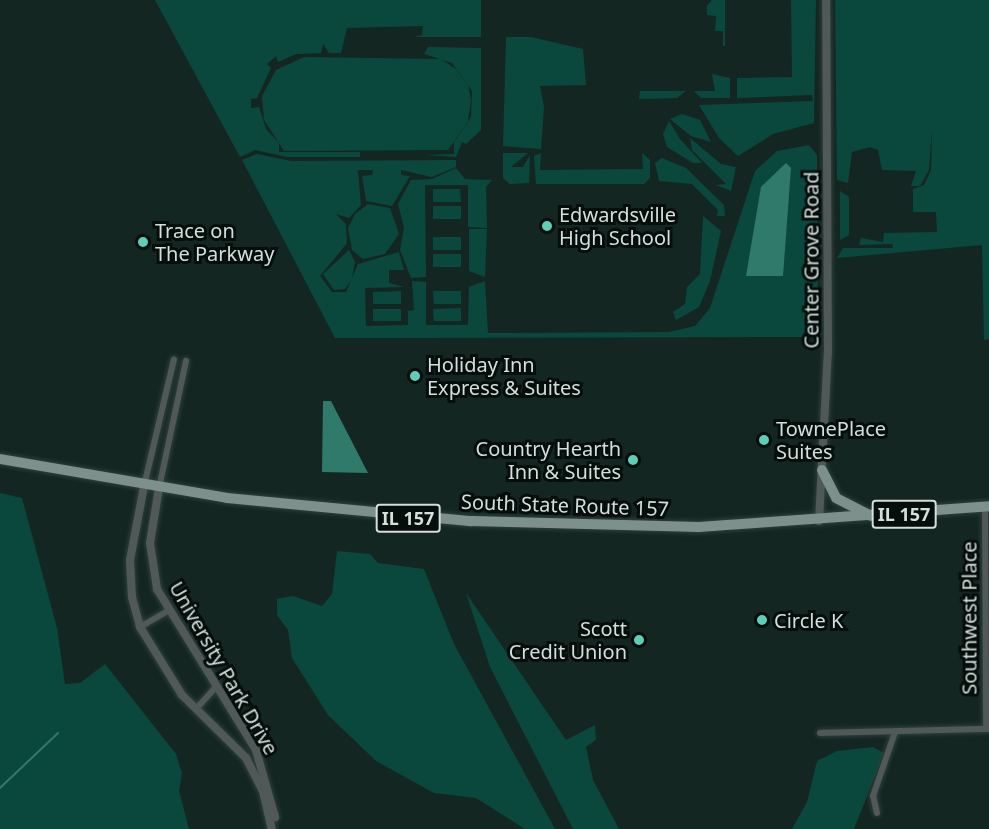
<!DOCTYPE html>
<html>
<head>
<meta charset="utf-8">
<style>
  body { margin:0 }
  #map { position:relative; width:989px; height:829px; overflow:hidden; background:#142622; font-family:"Noto Sans",sans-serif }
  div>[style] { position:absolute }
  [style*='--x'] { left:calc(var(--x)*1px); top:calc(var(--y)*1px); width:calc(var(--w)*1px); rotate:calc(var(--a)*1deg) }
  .green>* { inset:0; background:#0a483d }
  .water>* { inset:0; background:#307a6c }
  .stream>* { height:2px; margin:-1px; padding:0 1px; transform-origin:1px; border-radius:1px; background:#307a6c }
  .roads { filter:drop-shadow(0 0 2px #2f403c) drop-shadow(0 0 2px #2f403c) }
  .minor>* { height:6px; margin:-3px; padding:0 3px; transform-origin:3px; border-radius:3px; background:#505957 }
  .tertiary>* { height:8px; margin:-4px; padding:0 4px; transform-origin:4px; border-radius:4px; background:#505957 }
  .primary>* { height:10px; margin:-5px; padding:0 5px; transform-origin:5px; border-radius:5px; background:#7e908b }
  .dots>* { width:16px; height:16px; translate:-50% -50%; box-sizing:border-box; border:3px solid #060e0c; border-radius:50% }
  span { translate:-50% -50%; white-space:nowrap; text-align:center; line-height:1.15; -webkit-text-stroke:6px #060e0c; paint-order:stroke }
  .shield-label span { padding:2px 4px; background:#060e0c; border:2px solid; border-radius:4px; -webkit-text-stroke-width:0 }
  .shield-label { font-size:18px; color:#d3dfdc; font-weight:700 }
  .poi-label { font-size:20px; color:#d3dfdc }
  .left { translate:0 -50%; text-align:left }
  .right { translate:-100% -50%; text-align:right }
  .street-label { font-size:20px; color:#d3dfdc }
</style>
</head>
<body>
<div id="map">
  <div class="green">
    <div style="clip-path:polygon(155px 0,481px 0,481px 37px,414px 37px,422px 35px,423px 26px,347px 28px,341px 53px,329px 53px,323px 44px,321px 53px,296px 54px,278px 62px,276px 56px,267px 64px,271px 68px,257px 98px,251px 99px,251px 108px,259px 107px,266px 129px,279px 143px,279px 152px,360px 152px,360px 157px,287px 157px,255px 150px,240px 157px)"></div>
    <div style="clip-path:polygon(725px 0,725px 46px,723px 46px,723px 31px,715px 31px,716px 16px,707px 15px,707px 6px,712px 0)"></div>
    <div style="clip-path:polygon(791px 0,816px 0,814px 123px,773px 134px,738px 156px,719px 138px,699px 105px,813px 101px,812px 95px,737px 98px,737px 78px,792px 77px)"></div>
    <div style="clip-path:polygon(835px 0,989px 0,989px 339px,984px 340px,982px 245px,837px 258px,843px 248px,893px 248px,892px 244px,859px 245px,861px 238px,883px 242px,884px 233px,937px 232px,936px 212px,913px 212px,913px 189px,924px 185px,931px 170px,932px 130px,929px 170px,920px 186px,911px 186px,916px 171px,882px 170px,878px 150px,870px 147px,852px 152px,848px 183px,837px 180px)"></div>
    <div style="clip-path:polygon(506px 37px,531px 37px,583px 49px,586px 85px,540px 86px,544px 107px,541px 149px,503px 146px)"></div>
    <div style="clip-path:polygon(428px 47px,481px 48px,481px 130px,466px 144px,462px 142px,456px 157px,425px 155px,454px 154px,454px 142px,471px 117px,472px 91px,452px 63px,424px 54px)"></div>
    <div style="clip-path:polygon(304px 57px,441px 59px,456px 69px,468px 85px,471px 100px,468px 121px,448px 150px,284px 151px,264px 120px,262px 96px,276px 70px)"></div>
    <div style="clip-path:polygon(712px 74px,730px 78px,730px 98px,701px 98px,694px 91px,715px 91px)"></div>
    <div style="clip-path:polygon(686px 91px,677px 98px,639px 99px,640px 91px)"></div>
    <div style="clip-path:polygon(682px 114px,700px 120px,711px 142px,691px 136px,670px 119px)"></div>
    <div style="clip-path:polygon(669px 121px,680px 139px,702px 163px,693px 163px,667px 147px,663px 134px)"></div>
    <div style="clip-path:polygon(690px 138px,721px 164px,736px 167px,731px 191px,716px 185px,726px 184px,692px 150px)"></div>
    <div style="clip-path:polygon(809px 145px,817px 155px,818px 336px,806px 337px,335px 338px,242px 160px,257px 154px,291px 161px,456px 160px,456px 167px,432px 177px,401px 170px,401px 175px,410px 176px,392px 206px,366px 201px,362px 176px,372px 175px,373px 170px,358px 170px,361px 205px,349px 218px,336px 214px,346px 224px,347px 243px,320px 276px,332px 292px,346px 292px,358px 264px,399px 252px,404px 270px,389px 270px,389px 283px,404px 287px,365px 288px,366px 326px,408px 325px,408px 311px,414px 310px,412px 281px,426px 282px,426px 325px,468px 325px,469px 287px,485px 281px,488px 333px,669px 332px,695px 326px,710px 308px,755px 171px,777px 151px)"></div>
    <div style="clip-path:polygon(503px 153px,528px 153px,511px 167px,523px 167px,530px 155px,529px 183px,510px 184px,503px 178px)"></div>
    <div style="clip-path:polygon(541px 153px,540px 170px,643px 169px,642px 153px,650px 160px,650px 178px,644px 184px,536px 184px,534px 156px)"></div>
    <div style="clip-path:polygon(662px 158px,686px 168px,724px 205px,725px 216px,717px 216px,718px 210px,692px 184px,659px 181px,655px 163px)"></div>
    <div style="clip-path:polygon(456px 168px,465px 179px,492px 180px,486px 187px,487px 228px,468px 227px,468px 185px,425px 185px,426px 277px,411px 278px,400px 250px,404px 228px,398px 204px,411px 180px,432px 179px)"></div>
    <div style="clip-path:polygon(433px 189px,460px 189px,461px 202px,433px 202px)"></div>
    <div style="clip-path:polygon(840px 191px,849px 197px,849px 235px,840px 240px)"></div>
    <div style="clip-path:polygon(368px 204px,390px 208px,399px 234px,385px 254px,363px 259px,352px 250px,348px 228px,355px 214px)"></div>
    <div style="clip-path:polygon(433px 206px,461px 206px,461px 219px,433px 219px)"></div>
    <div style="clip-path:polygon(703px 216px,721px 231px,710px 281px,699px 307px,676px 320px,673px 312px,685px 304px,687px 287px,700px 274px)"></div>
    <div style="clip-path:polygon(469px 229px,487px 229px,485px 277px,469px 271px)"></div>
    <div style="clip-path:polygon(433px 237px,461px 237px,461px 250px,433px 250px)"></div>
    <div style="clip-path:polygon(349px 250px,355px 262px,352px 279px,345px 289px,334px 290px,323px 274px)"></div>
    <div style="clip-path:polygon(433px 254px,461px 254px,461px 267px,433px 267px)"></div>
    <div style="clip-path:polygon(401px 291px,401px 304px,373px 304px,373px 292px)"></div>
    <div style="clip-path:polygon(433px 291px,461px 291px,461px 304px,434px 304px)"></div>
    <div style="clip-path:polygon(461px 308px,461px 321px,434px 321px,433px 309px)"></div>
    <div style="clip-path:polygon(373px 309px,401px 309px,401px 321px,373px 321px)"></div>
    <div style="clip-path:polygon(0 493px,22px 498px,57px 628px,65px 684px,80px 683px,105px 664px,176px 754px,182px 773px,179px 791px,189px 829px,0 829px)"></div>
    <div style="clip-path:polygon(337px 551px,370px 554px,378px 563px,424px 569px,454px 644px,555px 829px,525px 829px,476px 798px,434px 793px,376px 761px,328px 715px,292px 658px,288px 630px,277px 615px,277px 599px,293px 596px,322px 606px,332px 594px)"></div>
    <div style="clip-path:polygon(466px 593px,566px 740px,595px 725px,596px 740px,586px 747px,593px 780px,619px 829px,573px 829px,490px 667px)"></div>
    <div style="clip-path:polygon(873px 747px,884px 753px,854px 829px,792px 829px,807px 802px,817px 761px,837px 751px)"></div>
  </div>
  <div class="water">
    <div style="clip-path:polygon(786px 163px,791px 168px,783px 276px,746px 276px,761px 187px)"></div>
    <div style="clip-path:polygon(323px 401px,331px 401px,368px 473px,322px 472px)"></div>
  </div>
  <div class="stream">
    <div style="--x:0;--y:788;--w:80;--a:-43.5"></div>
  </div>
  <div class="roads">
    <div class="minor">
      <div style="--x:144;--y:486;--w:130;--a:-76.7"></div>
      <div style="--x:159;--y:488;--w:130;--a:-78"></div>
      <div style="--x:985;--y:507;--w:222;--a:89.7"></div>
      <div style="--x:140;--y:627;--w:32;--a:-30"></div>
      <div style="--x:196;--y:709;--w:30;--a:-48"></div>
      <div style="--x:820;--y:733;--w:169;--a:-1.4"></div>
      <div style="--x:877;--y:813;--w:17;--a:-103"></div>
      <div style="--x:873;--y:796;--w:68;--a:-71"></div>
    </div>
    <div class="tertiary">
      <div style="--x:144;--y:486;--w:75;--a:100.7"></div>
      <div style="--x:130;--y:560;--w:37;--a:87"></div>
      <div style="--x:132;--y:597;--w:31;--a:75"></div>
      <div style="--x:140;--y:627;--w:80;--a:58.3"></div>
      <div style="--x:182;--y:695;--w:90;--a:44.5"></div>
      <div style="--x:246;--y:758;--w:37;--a:63"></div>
      <div style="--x:263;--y:791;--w:39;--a:77"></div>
      <div style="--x:159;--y:488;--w:56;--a:99.3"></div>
      <div style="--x:150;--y:543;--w:47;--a:81.3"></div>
      <div style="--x:157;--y:589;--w:189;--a:58.4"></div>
      <div style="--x:256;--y:750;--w:70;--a:74.2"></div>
      <div style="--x:819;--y:521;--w:169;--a:-87"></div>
      <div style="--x:828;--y:352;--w:352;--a:-90.3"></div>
    </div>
    <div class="primary">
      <div style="--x:0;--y:459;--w:230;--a:9.7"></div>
      <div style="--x:227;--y:498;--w:246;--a:5.4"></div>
      <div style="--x:472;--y:521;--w:227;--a:1.5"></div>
      <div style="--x:699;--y:527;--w:291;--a:-4.1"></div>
      <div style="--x:822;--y:470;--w:31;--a:63"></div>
      <div style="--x:836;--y:498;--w:39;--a:27"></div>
    </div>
  </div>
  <div class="dots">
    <div style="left:547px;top:226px;background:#5eceb8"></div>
    <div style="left:143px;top:242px;background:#5eceb8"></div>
    <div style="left:415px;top:376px;background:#5eceb8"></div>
    <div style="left:764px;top:440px;background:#5eceb8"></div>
    <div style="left:633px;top:460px;background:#5eceb8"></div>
    <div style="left:762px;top:620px;background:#5eceb8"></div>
    <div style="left:639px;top:640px;background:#5eceb8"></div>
  </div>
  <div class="shield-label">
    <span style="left:904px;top:514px">IL 157</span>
    <span style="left:408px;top:518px">IL 157</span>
  </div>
  <div class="poi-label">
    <span class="left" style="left:559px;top:226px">Edwardsville<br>High School</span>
    <span class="left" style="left:155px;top:242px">Trace on<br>The Parkway</span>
    <span class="left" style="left:427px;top:376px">Holiday Inn<br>Express &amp; Suites</span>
    <span class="left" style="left:776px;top:440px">TownePlace<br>Suites</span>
    <span class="right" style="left:621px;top:460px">Country Hearth<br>Inn &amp; Suites</span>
    <span class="left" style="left:774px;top:620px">Circle K</span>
    <span class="right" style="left:627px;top:640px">Scott<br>Credit Union</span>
  </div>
  <div class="street-label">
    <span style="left:811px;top:260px;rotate:-90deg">Center Grove Road</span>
    <span style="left:565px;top:505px;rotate:2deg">South State Route 157</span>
    <span style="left:969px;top:618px;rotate:-90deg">Southwest Place</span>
    <span style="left:224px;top:668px;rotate:60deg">University Park Drive</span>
  </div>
</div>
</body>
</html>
